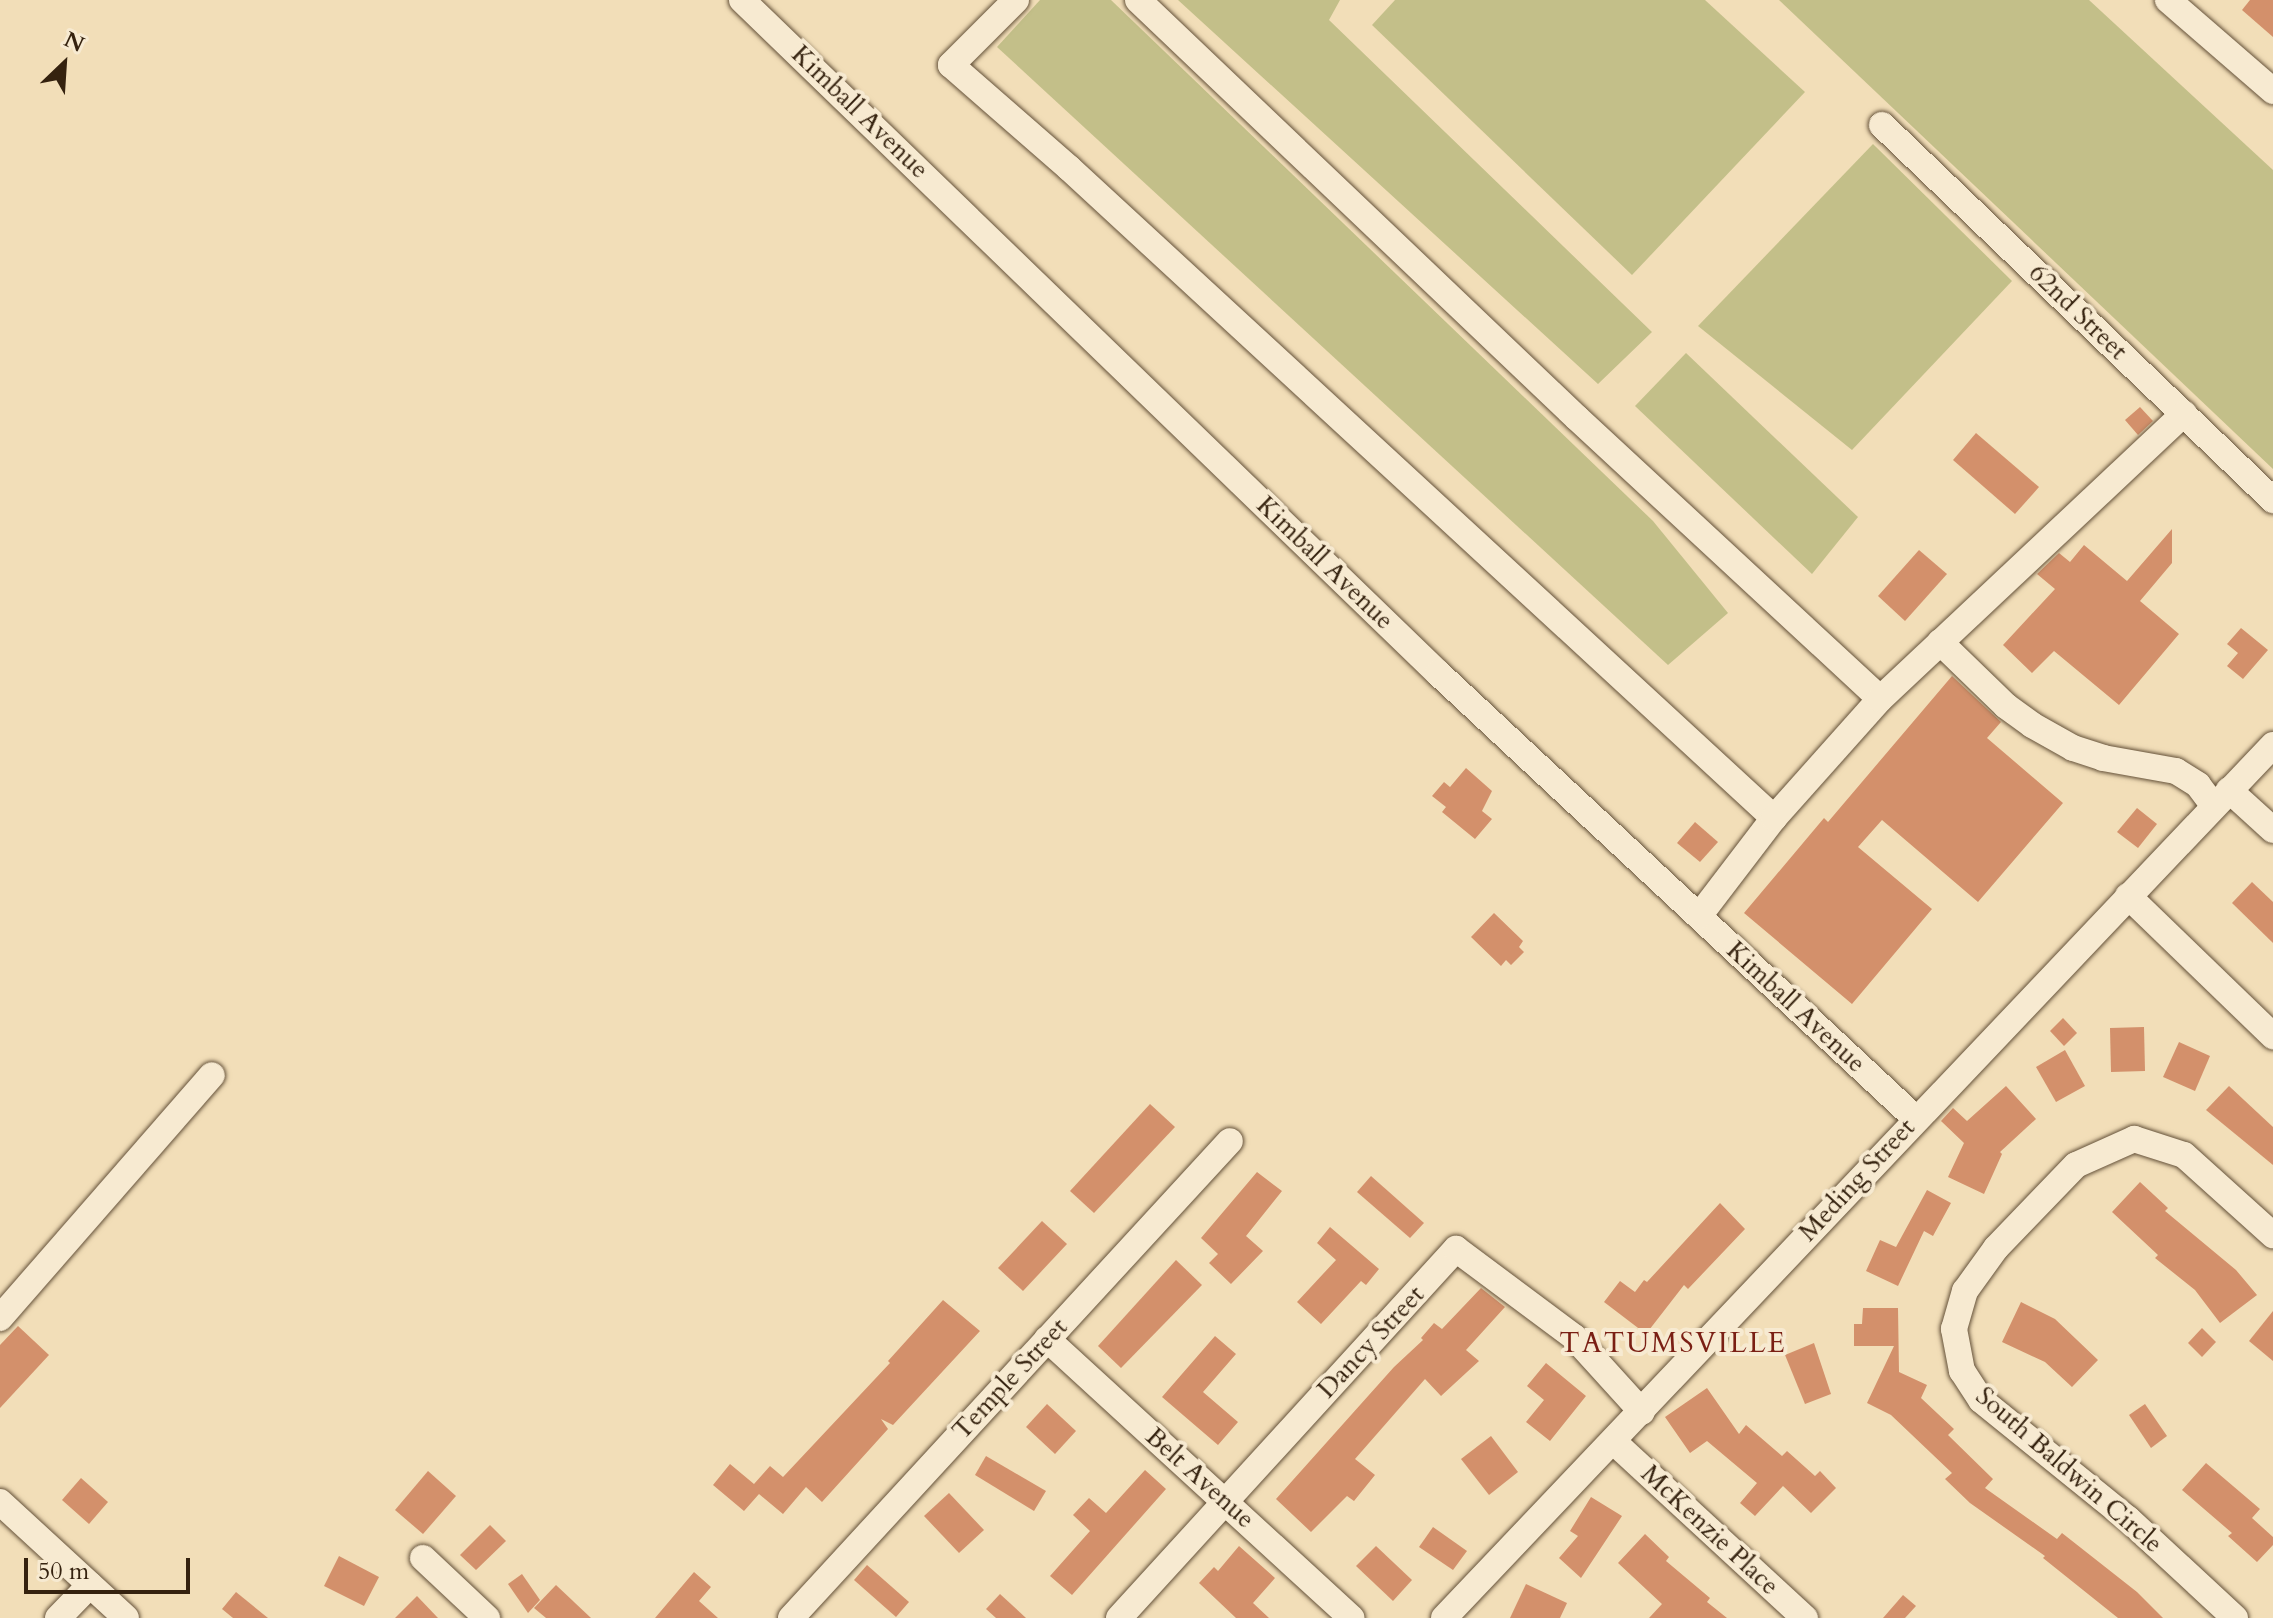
<!DOCTYPE html>
<html>
<head>
<meta charset="utf-8">
<style>
  body { margin:0 }
  #map { position:relative; width:2273px; height:1618px; overflow:hidden; background:#f2deb8; font-family:Cardo,serif }
  div>[style] { position:absolute }
  [style*='--x'] { left:calc(var(--x)*1px); top:calc(var(--y)*1px); width:calc(var(--w)*1px); rotate:calc(var(--a)*1deg) }
  .green>* { inset:0; background:#c3bf89 }
  .building>* { inset:0; background:#d3906b }
  .roads { filter:drop-shadow(0 0 2px #645139) drop-shadow(0 0 2px #645139) }
  .minor>* { height:26px; margin:-13px; padding:0 13px; transform-origin:13px; border-radius:13px; background:#f7ead1 }
  span { translate:-50% -50%; white-space:nowrap; text-align:center; line-height:1.15; -webkit-text-stroke:8px #f7ead1; paint-order:stroke }
  .street-label { font-size:26px; color:#35220f }
  .neighbourhood-label { font-size:28px; color:#7a1f14; letter-spacing:2px }
  .north { position:absolute; left:24px; top:24px; width:80px; height:80px; -webkit-text-stroke:6px #f7ead1; paint-order:stroke; rotate:25deg; font-size:22px; font-weight:700; line-height:32px; text-align:center; color:#35220f }
  .north::after { content:''; display:block; margin:auto; width:28px; height:36px; background:#35220f; clip-path:polygon(50% 0,100% 100%,50% 72%,0 100%) }
  .scale { position:absolute; left:24px; top:1558px; width:166px; height:36px; box-sizing:border-box; border:4px solid #35220f; border-top:0; padding-left:10px; font-size:24px; line-height:28px; white-space:nowrap; color:#35220f; -webkit-text-stroke:6px #f7ead1; paint-order:stroke }
</style>
</head>
<body>
<div id="map">
  <div class="green">
    <div style="clip-path:polygon(1040px 0,1111px 0,1653px 521px,1728px 613px,1668px 665px,997px 47px)"></div>
    <div style="clip-path:polygon(1178px 0,1340px 0,1329px 20px,1652px 332px,1598px 384px)"></div>
    <div style="clip-path:polygon(1395px 0,1705px 0,1805px 92px,1632px 275px,1372px 25px)"></div>
    <div style="clip-path:polygon(1779px 0,2089px 0,2273px 170px,2273px 469px)"></div>
    <div style="clip-path:polygon(1873px 144px,2012px 281px,1852px 450px,1698px 326px)"></div>
    <div style="clip-path:polygon(1686px 353px,1858px 517px,1812px 574px,1635px 406px)"></div>
  </div>
  <div class="building">
    <div style="clip-path:polygon(2250px 0,2273px 0,2273px 37px,2242px 10px)"></div>
    <div style="clip-path:polygon(2140px 407px,2153px 421px,2138px 435px,2125px 420px)"></div>
    <div style="clip-path:polygon(1976px 433px,2039px 487px,2015px 514px,1953px 460px)"></div>
    <div style="clip-path:polygon(2172px 529px,2172px 563px,2140px 601px,2179px 634px,2119px 705px,2054px 651px,2032px 673px,2003px 645px,2055px 589px,2037px 574px,2059px 553px,2070px 562px,2084px 545px,2127px 581px)"></div>
    <div style="clip-path:polygon(1919px 550px,1947px 574px,1905px 621px,1878px 596px)"></div>
    <div style="clip-path:polygon(2241px 628px,2268px 650px,2243px 679px,2227px 666px,2238px 653px,2227px 644px)"></div>
    <div style="clip-path:polygon(1952px 676px,2001px 722px,1987px 738px,2063px 803px,1978px 902px,1882px 820px,1858px 847px,1932px 909px,1852px 1004px,1744px 913px,1824px 818px,1828px 822px)"></div>
    <div style="clip-path:polygon(1466px 768px,1492px 791px,1482px 811px,1492px 819px,1475px 839px,1442px 812px,1446px 807px,1432px 796px,1444px 782px,1450px 787px)"></div>
    <div style="clip-path:polygon(2137px 808px,2157px 824px,2138px 848px,2117px 832px)"></div>
    <div style="clip-path:polygon(1695px 822px,1718px 842px,1700px 862px,1677px 843px)"></div>
    <div style="clip-path:polygon(2252px 882px,2273px 902px,2273px 943px,2232px 903px)"></div>
    <div style="clip-path:polygon(1494px 913px,1523px 941px,1519px 947px,1524px 952px,1511px 965px,1506px 960px,1501px 966px,1471px 937px)"></div>
    <div style="clip-path:polygon(2063px 1018px,2077px 1033px,2064px 1046px,2050px 1031px)"></div>
    <div style="clip-path:polygon(2144px 1027px,2145px 1071px,2111px 1072px,2110px 1028px)"></div>
    <div style="clip-path:polygon(2179px 1042px,2210px 1056px,2195px 1091px,2163px 1077px)"></div>
    <div style="clip-path:polygon(2065px 1050px,2085px 1086px,2056px 1102px,2036px 1067px)"></div>
    <div style="clip-path:polygon(2006px 1086px,2036px 1119px,2000px 1152px,2002px 1154px,1984px 1194px,1948px 1177px,1964px 1143px,1941px 1121px,1953px 1108px,1967px 1121px)"></div>
    <div style="clip-path:polygon(2229px 1086px,2273px 1127px,2273px 1165px,2206px 1110px)"></div>
    <div style="clip-path:polygon(1150px 1104px,1175px 1127px,1094px 1213px,1070px 1191px)"></div>
    <div style="clip-path:polygon(1257px 1172px,1282px 1191px,1246px 1236px,1263px 1251px,1231px 1284px,1209px 1263px,1218px 1254px,1201px 1238px)"></div>
    <div style="clip-path:polygon(1371px 1176px,1424px 1223px,1410px 1238px,1357px 1192px)"></div>
    <div style="clip-path:polygon(2140px 1182px,2168px 1208px,2165px 1211px,2236px 1270px,2257px 1295px,2220px 1323px,2195px 1290px,2155px 1258px,2158px 1255px,2112px 1212px)"></div>
    <div style="clip-path:polygon(1927px 1190px,1951px 1203px,1933px 1236px,1924px 1231px,1898px 1286px,1866px 1271px,1880px 1240px,1896px 1247px)"></div>
    <div style="clip-path:polygon(1720px 1203px,1745px 1229px,1688px 1289px,1684px 1285px,1646px 1334px,1604px 1302px,1620px 1281px,1635px 1292px,1644px 1280px,1647px 1282px)"></div>
    <div style="clip-path:polygon(1042px 1221px,1067px 1244px,1023px 1291px,998px 1268px)"></div>
    <div style="clip-path:polygon(1330px 1227px,1379px 1269px,1366px 1285px,1361px 1281px,1321px 1324px,1297px 1302px,1336px 1260px,1317px 1243px)"></div>
    <div style="clip-path:polygon(1176px 1260px,1202px 1285px,1121px 1368px,1098px 1346px)"></div>
    <div style="clip-path:polygon(1481px 1288px,1505px 1307px,1466px 1350px,1479px 1361px,1441px 1396px,1425px 1379px,1355px 1459px,1375px 1475px,1354px 1501px,1347px 1496px,1311px 1532px,1276px 1499px,1394px 1367px,1423px 1340px,1421px 1338px,1434px 1323px,1442px 1329px)"></div>
    <div style="clip-path:polygon(943px 1300px,980px 1331px,893px 1425px,881px 1419px,888px 1429px,822px 1502px,806px 1487px,783px 1514px,759px 1494px,744px 1511px,713px 1485px,730px 1464px,754px 1484px,770px 1466px,783px 1477px,890px 1363px,888px 1361px)"></div>
    <div style="clip-path:polygon(2021px 1302px,2055px 1319px,2098px 1360px,2072px 1387px,2045px 1362px,2002px 1342px)"></div>
    <div style="clip-path:polygon(1863px 1308px,1898px 1308px,1899px 1372px,1927px 1385px,1921px 1398px,1954px 1429px,1948px 1435px,1993px 1479px,1985px 1488px,2057px 1539px,2062px 1533px,2137px 1592px,2163px 1618px,2118px 1618px,2043px 1558px,2045px 1556px,1970px 1503px,1945px 1479px,1952px 1473px,1891px 1415px,1867px 1403px,1894px 1346px,1854px 1346px,1854px 1324px,1862px 1324px)"></div>
    <div style="clip-path:polygon(2273px 1311px,2273px 1361px,2249px 1341px)"></div>
    <div style="clip-path:polygon(18px 1326px,49px 1355px,0 1408px,0 1345px)"></div>
    <div style="clip-path:polygon(2202px 1328px,2216px 1342px,2202px 1357px,2188px 1343px)"></div>
    <div style="clip-path:polygon(1215px 1336px,1236px 1354px,1203px 1392px,1238px 1422px,1218px 1445px,1162px 1397px)"></div>
    <div style="clip-path:polygon(1814px 1343px,1831px 1394px,1805px 1404px,1785px 1355px)"></div>
    <div style="clip-path:polygon(1546px 1363px,1586px 1396px,1550px 1441px,1526px 1422px,1544px 1400px,1527px 1386px)"></div>
    <div style="clip-path:polygon(1707px 1388px,1739px 1434px,1746px 1425px,1782px 1456px,1787px 1451px,1815px 1476px,1820px 1471px,1836px 1488px,1811px 1513px,1783px 1486px,1755px 1516px,1740px 1503px,1757px 1483px,1707px 1441px,1690px 1453px,1665px 1417px)"></div>
    <div style="clip-path:polygon(1047px 1404px,1076px 1431px,1055px 1454px,1026px 1427px)"></div>
    <div style="clip-path:polygon(2145px 1404px,2167px 1436px,2151px 1448px,2129px 1415px)"></div>
    <div style="clip-path:polygon(1491px 1436px,1518px 1472px,1489px 1495px,1461px 1459px)"></div>
    <div style="clip-path:polygon(986px 1456px,1046px 1491px,1034px 1511px,975px 1475px)"></div>
    <div style="clip-path:polygon(2206px 1463px,2260px 1509px,2252px 1518px,2273px 1537px,2273px 1545px,2257px 1562px,2228px 1536px,2232px 1533px,2182px 1490px)"></div>
    <div style="clip-path:polygon(1145px 1470px,1166px 1489px,1072px 1595px,1050px 1576px,1090px 1531px,1073px 1515px,1089px 1498px,1106px 1513px)"></div>
    <div style="clip-path:polygon(428px 1471px,456px 1496px,423px 1534px,395px 1510px)"></div>
    <div style="clip-path:polygon(81px 1478px,108px 1502px,89px 1524px,62px 1500px)"></div>
    <div style="clip-path:polygon(949px 1493px,984px 1530px,959px 1553px,924px 1516px)"></div>
    <div style="clip-path:polygon(1591px 1497px,1622px 1516px,1581px 1578px,1559px 1558px,1578px 1536px,1570px 1531px)"></div>
    <div style="clip-path:polygon(490px 1525px,506px 1541px,476px 1570px,460px 1555px)"></div>
    <div style="clip-path:polygon(1433px 1527px,1467px 1551px,1453px 1570px,1419px 1547px)"></div>
    <div style="clip-path:polygon(1645px 1534px,1669px 1557px,1666px 1561px,1710px 1598px,1707px 1602px,1727px 1618px,1649px 1618px,1662px 1604px,1618px 1563px)"></div>
    <div style="clip-path:polygon(1239px 1546px,1275px 1578px,1253px 1603px,1269px 1618px,1236px 1618px,1199px 1583px,1214px 1567px,1218px 1571px)"></div>
    <div style="clip-path:polygon(1376px 1546px,1412px 1580px,1393px 1601px,1356px 1566px)"></div>
    <div style="clip-path:polygon(339px 1556px,379px 1577px,364px 1606px,324px 1586px)"></div>
    <div style="clip-path:polygon(867px 1565px,909px 1602px,896px 1617px,854px 1580px)"></div>
    <div style="clip-path:polygon(694px 1572px,711px 1587px,699px 1601px,718px 1618px,655px 1618px)"></div>
    <div style="clip-path:polygon(522px 1574px,540px 1600px,528px 1613px,508px 1584px)"></div>
    <div style="clip-path:polygon(1526px 1584px,1567px 1603px,1560px 1618px,1510px 1618px)"></div>
    <div style="clip-path:polygon(556px 1585px,591px 1618px,546px 1618px,534px 1608px)"></div>
    <div style="clip-path:polygon(236px 1592px,268px 1618px,233px 1618px,222px 1609px)"></div>
    <div style="clip-path:polygon(1000px 1594px,1026px 1618px,996px 1618px,986px 1609px)"></div>
    <div style="clip-path:polygon(1903px 1595px,1916px 1606px,1905px 1618px,1883px 1618px)"></div>
    <div style="clip-path:polygon(417px 1596px,438px 1618px,395px 1618px)"></div>
  </div>
  <div class="roads">
    <div class="minor">
      <div style="--x:742;--y:0;--w:968;--a:44.04"></div>
      <div style="--x:1438;--y:673;--w:652;--a:43.01"></div>
      <div style="--x:1016;--y:0;--w:92;--a:135"></div>
      <div style="--x:951;--y:65;--w:157;--a:41.1"></div>
      <div style="--x:1069;--y:168;--w:959;--a:42.68"></div>
      <div style="--x:1138;--y:0;--w:606;--a:43.6"></div>
      <div style="--x:1577;--y:418;--w:413;--a:42.8"></div>
      <div style="--x:2168;--y:0;--w:139;--a:40.9"></div>
      <div style="--x:1882;--y:125;--w:542;--a:43.8"></div>
      <div style="--x:1940;--y:642;--w:92;--a:44.1"></div>
      <div style="--x:2006;--y:706;--w:32;--a:36"></div>
      <div style="--x:2032;--y:725;--w:47;--a:29.3"></div>
      <div style="--x:2073;--y:748;--w:32;--a:18"></div>
      <div style="--x:2103;--y:758;--w:74;--a:10.1"></div>
      <div style="--x:2176;--y:771;--w:26;--a:32"></div>
      <div style="--x:2198;--y:785;--w:26;--a:53"></div>
      <div style="--x:2229;--y:790;--w:59;--a:42.3"></div>
      <div style="--x:2128;--y:896;--w:202;--a:44"></div>
      <div style="--x:1699;--y:916;--w:123;--a:-52.6"></div>
      <div style="--x:1774;--y:818;--w:159;--a:-48.3"></div>
      <div style="--x:1880;--y:699;--w:417;--a:-43.2"></div>
      <div style="--x:0;--y:1318;--w:322;--a:-48.9"></div>
      <div style="--x:1047;--y:1339;--w:413;--a:42.5"></div>
      <div style="--x:1614;--y:1442;--w:260;--a:42.7"></div>
      <div style="--x:0;--y:1502;--w:171;--a:42.6"></div>
      <div style="--x:423;--y:1558;--w:88;--a:43.2"></div>
      <div style="--x:58;--y:1618;--w:46;--a:-45.9"></div>
      <div style="--x:791;--y:1618;--w:648;--a:-47.38"></div>
      <div style="--x:1119;--y:1618;--w:500;--a:-47.6"></div>
      <div style="--x:1456;--y:1249;--w:147;--a:36.7"></div>
      <div style="--x:1574;--y:1337;--w:101;--a:47.8"></div>
      <div style="--x:1444;--y:1618;--w:1204;--a:-46.48"></div>
      <div style="--x:2235;--y:1618;--w:146;--a:-137.2"></div>
      <div style="--x:2128;--y:1519;--w:189;--a:-141"></div>
      <div style="--x:1981;--y:1400;--w:35;--a:-123"></div>
      <div style="--x:1962;--y:1371;--w:43;--a:-100.8"></div>
      <div style="--x:1954;--y:1329;--w:40;--a:-74"></div>
      <div style="--x:1965;--y:1291;--w:53;--a:-54.2"></div>
      <div style="--x:1996;--y:1248;--w:115;--a:-46.1"></div>
      <div style="--x:2076;--y:1165;--w:64;--a:-24.1"></div>
      <div style="--x:2134;--y:1139;--w:52;--a:17.7"></div>
      <div style="--x:2184;--y:1155;--w:120;--a:42"></div>
    </div>
  </div>
  <div class="street-label">
    <span style="left:860px;top:112px;rotate:44deg">Kimball Avenue</span>
    <span style="left:2078px;top:312px;rotate:44deg">62nd Street</span>
    <span style="left:1325px;top:563px;rotate:44deg">Kimball Avenue</span>
    <span style="left:1796px;top:1007px;rotate:43deg">Kimball Avenue</span>
    <span style="left:1857px;top:1180px;rotate:-47deg">Meding Street</span>
    <span style="left:1371px;top:1342px;rotate:-47deg">Dancy Street</span>
    <span style="left:1010px;top:1379px;rotate:-47deg">Temple Street</span>
    <span style="left:2069px;top:1470px;rotate:41deg">South Baldwin Circle</span>
    <span style="left:1200px;top:1478px;rotate:42deg">Belt Avenue</span>
    <span style="left:1710px;top:1530px;rotate:43deg">McKenzie Place</span>
  </div>
  <div class="neighbourhood-label">
    <span style="left:1673px;top:1343px">TATUMSVILLE</span>
  </div>
  <div class="north">N</div>
  <div class="scale">50 m</div>
</div>
</body>
</html>
